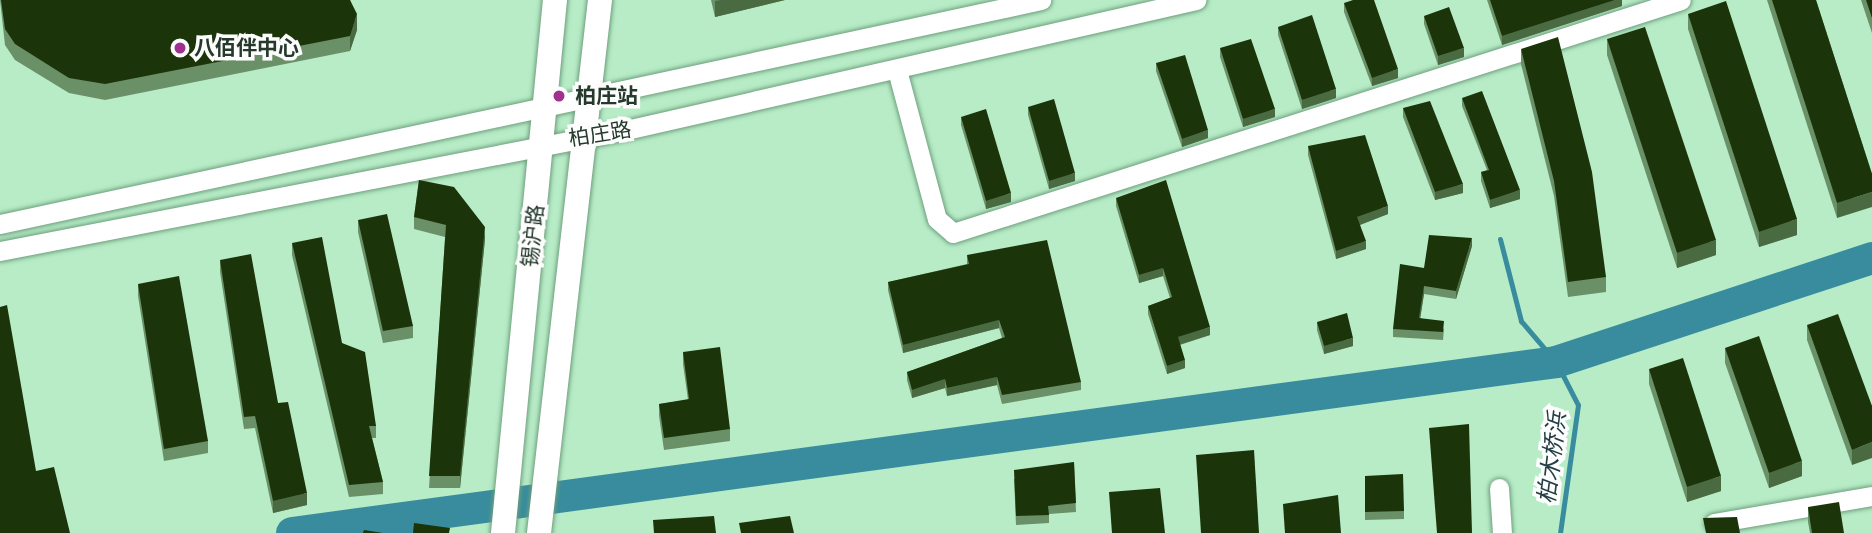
<!DOCTYPE html>
<html>
<head>
<meta charset="utf-8">
<style>
  body { margin:0 }
  #map { position:relative; width:1872px; height:533px; overflow:hidden; background:#b7ecc7; font-family:Rubik,"Noto Sans SC",sans-serif }
  div>[style] { position:absolute }
  [style*='--x'] { left:calc(var(--x)*1px); top:calc(var(--y)*1px); width:calc(var(--w)*1px); rotate:calc(var(--a)*1deg) }
  .stream>* { height:5px; margin:-2.5px; padding:0 2.5px; transform-origin:2.5px; border-radius:2.5px; background:#388c9e }
  .river>* { height:32px; margin:-16px; padding:0 16px; transform-origin:16px; border-radius:16px; background:#388c9e }
  .roads { filter:drop-shadow(0 0 2px #6e9f7d) drop-shadow(0 0 2px #6e9f7d) }
  .minor>* { height:19px; margin:-9.5px; padding:0 9.5px; transform-origin:9.5px; border-radius:9.5px; background:#fff }
  .major>* { height:24px; margin:-12px; padding:0 12px; transform-origin:12px; border-radius:12px; background:#fff }
  .wall>* { inset:0; background:#6a9068 }
  .shaded-wall>* { inset:0; background:#4a6b42 }
  .building>* { inset:0; background:#1c3409 }
  .dots>* { width:19px; height:19px; translate:-50% -50%; box-sizing:border-box; border:4px solid #fdfdfd; border-radius:50% }
  span { translate:-50% -50%; white-space:nowrap; text-align:center; line-height:1.15; -webkit-text-stroke:7px #fdfdfd; paint-order:stroke }
  .poi-label { font-size:21px; color:#253a2c; font-weight:700 }
  .left { translate:0 -50%; text-align:left }
  .street-label { font-size:21px; color:#253a2c }
  .water-label { font-size:23px; color:#233e44; font-style:italic }
</style>
</head>
<body>
<div id="map">
  <div class="stream">
    <div style="--x:1500;--y:239;--w:85;--a:75.6"></div>
    <div style="--x:1521;--y:321;--w:54;--a:49.5"></div>
    <div style="--x:1556;--y:362;--w:48;--a:62.9"></div>
    <div style="--x:1578;--y:405;--w:129;--a:98"></div>
  </div>
  <div class="river">
    <div style="--x:292;--y:533;--w:1276;--a:-7.7"></div>
    <div style="--x:1556;--y:362;--w:333;--a:-18.2"></div>
  </div>
  <div class="roads">
    <div class="minor">
      <div style="--x:897;--y:70;--w:154;--a:75"></div>
      <div style="--x:937;--y:219;--w:21;--a:41"></div>
      <div style="--x:953;--y:233;--w:764;--a:-17.75"></div>
      <div style="--x:0;--y:224;--w:1065;--a:-12.14"></div>
      <div style="--x:0;--y:251;--w:638;--a:-10.94"></div>
      <div style="--x:626;--y:130;--w:585;--a:-12.85"></div>
      <div style="--x:1499;--y:488;--w:45;--a:86.2"></div>
      <div style="--x:1714;--y:523;--w:160;--a:-9.7"></div>
    </div>
    <div class="major">
      <div style="--x:503;--y:533;--w:536;--a:-84.43"></div>
      <div style="--x:539;--y:533;--w:536;--a:-83.47"></div>
    </div>
  </div>
  <div class="wall">
    <div style="clip-path:polygon(0 0,350px 0,357px 30px,350px 51px,105px 100px,69px 93px,15px 60px,5px 45px)"></div>
    <div style="clip-path:polygon(711px 0,785px 0,715px 17px)"></div>
    <div style="clip-path:polygon(1487px 0,1622px 0,1622px 6px,1502px 45px)"></div>
    <div style="clip-path:polygon(1767px 0,1816px 0,1872px 174px,1837px 218px)"></div>
    <div style="clip-path:polygon(1861px 0,1872px 0,1872px 33px)"></div>
    <div style="clip-path:polygon(1344px 3px,1398px 78px,1372px 86px,1344px 12px)"></div>
    <div style="clip-path:polygon(1688px 14px,1797px 235px,1759px 247px,1688px 29px)"></div>
    <div style="clip-path:polygon(1424px 16px,1464px 57px,1438px 65px,1424px 24px)"></div>
    <div style="clip-path:polygon(1278px 27px,1336px 98px,1302px 109px,1278px 35px)"></div>
    <div style="clip-path:polygon(1607px 39px,1716px 255px,1677px 268px,1607px 55px)"></div>
    <div style="clip-path:polygon(1220px 48px,1275px 117px,1243px 127px,1220px 57px)"></div>
    <div style="clip-path:polygon(1521px 49px,1606px 277px,1606px 292px,1568px 297px,1554px 196px,1521px 64px)"></div>
    <div style="clip-path:polygon(1156px 63px,1208px 138px,1182px 147px,1156px 71px)"></div>
    <div style="clip-path:polygon(1462px 98px,1520px 199px,1490px 208px,1481px 181px,1481px 172px,1487px 170px,1462px 106px)"></div>
    <div style="clip-path:polygon(1028px 107px,1075px 181px,1049px 189px,1028px 115px)"></div>
    <div style="clip-path:polygon(1403px 108px,1463px 193px,1435px 200px,1403px 117px)"></div>
    <div style="clip-path:polygon(961px 117px,1011px 202px,986px 209px,961px 125px)"></div>
    <div style="clip-path:polygon(1308px 146px,1388px 214px,1360px 225px,1366px 249px,1336px 259px,1308px 155px)"></div>
    <div style="clip-path:polygon(419px 180px,485px 239px,460px 488px,429px 488px,445px 237px,414px 229px,414px 217px)"></div>
    <div style="clip-path:polygon(1116px 198px,1210px 335px,1180px 345px,1185px 368px,1167px 374px,1148px 314px,1148px 306px,1170px 298px,1163px 276px,1139px 283px,1116px 206px)"></div>
    <div style="clip-path:polygon(358px 220px,413px 326px,413px 338px,383px 343px,358px 232px)"></div>
    <div style="clip-path:polygon(292px 243px,342px 343px,376px 426px,376px 438px,372px 438px,383px 482px,383px 494px,349px 497px,292px 255px)"></div>
    <div style="clip-path:polygon(1472px 246px,1456px 299px,1424px 294px,1420px 318px,1444px 329px,1443px 340px,1393px 337px,1393px 329px,1424px 268px)"></div>
    <div style="clip-path:polygon(967px 255px,1081px 382px,1081px 390px,1002px 404px,997px 385px,947px 396px,945px 388px,912px 398px,907px 380px,907px 372px,1002px 338px,999px 328px,903px 353px,888px 290px,888px 282px,967px 264px)"></div>
    <div style="clip-path:polygon(220px 260px,278px 403px,307px 505px,273px 513px,255px 428px,244px 429px,220px 272px)"></div>
    <div style="clip-path:polygon(138px 284px,208px 441px,208px 453px,164px 461px,138px 296px)"></div>
    <div style="clip-path:polygon(1317px 322px,1353px 346px,1324px 354px,1317px 330px)"></div>
    <div style="clip-path:polygon(1807px 325px,1872px 406px,1852px 465px,1807px 340px)"></div>
    <div style="clip-path:polygon(1725px 348px,1802px 476px,1769px 488px,1725px 363px)"></div>
    <div style="clip-path:polygon(683px 352px,730px 429px,730px 441px,664px 450px,659px 416px,659px 404px,688px 400px,683px 364px)"></div>
    <div style="clip-path:polygon(1649px 369px,1721px 491px,1687px 502px,1649px 384px)"></div>
    <div style="clip-path:polygon(1074px 462px,1076px 512px,1049px 514px,1049px 523px,1016px 525px,1014px 479px)"></div>
    <div style="clip-path:polygon(1365px 476px,1404px 511px,1404px 519px,1365px 520px)"></div>
    <div style="clip-path:polygon(1808px 507px,1844px 533px,1810px 533px,1808px 522px)"></div>
  </div>
  <div class="shaded-wall">
    <div style="clip-path:polygon(721px 0,785px 0,715px 17px,715px 1px)"></div>
    <div style="clip-path:polygon(1615px 0,1622px 0,1622px 6px,1502px 45px,1502px 36px)"></div>
    <div style="clip-path:polygon(357px 14px,357px 30px,350px 51px,350px 36px)"></div>
    <div style="clip-path:polygon(1464px 48px,1464px 57px,1438px 65px,1438px 56px)"></div>
    <div style="clip-path:polygon(1398px 69px,1398px 78px,1372px 86px,1372px 78px)"></div>
    <div style="clip-path:polygon(1336px 89px,1336px 98px,1302px 109px,1302px 100px)"></div>
    <div style="clip-path:polygon(1275px 109px,1275px 117px,1243px 127px,1243px 119px)"></div>
    <div style="clip-path:polygon(1208px 130px,1208px 138px,1182px 147px,1182px 139px)"></div>
    <div style="clip-path:polygon(1075px 173px,1075px 181px,1049px 189px,1049px 181px)"></div>
    <div style="clip-path:polygon(1463px 184px,1463px 193px,1435px 200px,1435px 192px)"></div>
    <div style="clip-path:polygon(1520px 190px,1520px 199px,1490px 208px,1490px 200px)"></div>
    <div style="clip-path:polygon(1872px 192px,1872px 207px,1837px 218px,1837px 203px)"></div>
    <div style="clip-path:polygon(1011px 193px,1011px 202px,986px 209px,986px 201px)"></div>
    <div style="clip-path:polygon(1388px 206px,1388px 214px,1357px 226px,1357px 217px)"></div>
    <div style="clip-path:polygon(1797px 219px,1797px 235px,1759px 247px,1759px 232px)"></div>
    <div style="clip-path:polygon(485px 227px,485px 239px,460px 488px,460px 476px)"></div>
    <div style="clip-path:polygon(1472px 238px,1472px 246px,1456px 299px,1456px 291px)"></div>
    <div style="clip-path:polygon(1716px 240px,1716px 255px,1677px 268px,1677px 253px)"></div>
    <div style="clip-path:polygon(1366px 241px,1366px 249px,1336px 259px,1336px 251px)"></div>
    <div style="clip-path:polygon(1163px 268px,1163px 276px,1139px 283px,1139px 275px)"></div>
    <div style="clip-path:polygon(1424px 286px,1424px 294px,1419px 326px,1419px 318px)"></div>
    <div style="clip-path:polygon(999px 320px,999px 328px,903px 353px,903px 345px)"></div>
    <div style="clip-path:polygon(1210px 327px,1210px 335px,1178px 345px,1178px 337px)"></div>
    <div style="clip-path:polygon(1353px 338px,1353px 346px,1324px 354px,1324px 346px)"></div>
    <div style="clip-path:polygon(1185px 360px,1185px 368px,1167px 374px,1167px 366px)"></div>
    <div style="clip-path:polygon(997px 377px,997px 385px,947px 396px,947px 388px)"></div>
    <div style="clip-path:polygon(945px 379px,945px 388px,912px 398px,912px 390px)"></div>
    <div style="clip-path:polygon(1872px 442px,1872px 458px,1852px 465px,1852px 450px)"></div>
    <div style="clip-path:polygon(1802px 461px,1802px 476px,1769px 488px,1769px 473px)"></div>
    <div style="clip-path:polygon(1721px 476px,1721px 491px,1687px 502px,1687px 487px)"></div>
    <div style="clip-path:polygon(307px 493px,307px 505px,273px 513px,273px 501px)"></div>
  </div>
  <div class="building">
    <div style="clip-path:polygon(1px 0,350px 0,357px 14px,350px 36px,105px 84px,69px 78px,15px 44px,5px 29px)"></div>
    <div style="clip-path:polygon(1353px 0,1374px 0,1398px 69px,1372px 78px,1344px 3px)"></div>
    <div style="clip-path:polygon(1490px 0,1615px 0,1502px 36px)"></div>
    <div style="clip-path:polygon(1772px 0,1816px 0,1872px 174px,1872px 192px,1837px 203px)"></div>
    <div style="clip-path:polygon(1866px 0,1872px 0,1872px 18px)"></div>
    <div style="clip-path:polygon(1726px 1px,1797px 219px,1759px 232px,1688px 14px)"></div>
    <div style="clip-path:polygon(1449px 7px,1464px 48px,1438px 56px,1424px 16px)"></div>
    <div style="clip-path:polygon(1312px 15px,1336px 89px,1302px 100px,1278px 27px)"></div>
    <div style="clip-path:polygon(1645px 27px,1716px 240px,1677px 253px,1607px 39px)"></div>
    <div style="clip-path:polygon(1558px 37px,1592px 172px,1606px 277px,1568px 282px,1554px 181px,1521px 49px)"></div>
    <div style="clip-path:polygon(1251px 39px,1275px 109px,1243px 119px,1220px 48px)"></div>
    <div style="clip-path:polygon(1185px 55px,1208px 130px,1182px 139px,1156px 63px)"></div>
    <div style="clip-path:polygon(1482px 91px,1520px 190px,1490px 200px,1481px 172px,1489px 170px,1462px 98px)"></div>
    <div style="clip-path:polygon(1054px 99px,1075px 173px,1049px 181px,1028px 107px)"></div>
    <div style="clip-path:polygon(1430px 101px,1463px 184px,1435px 192px,1403px 108px)"></div>
    <div style="clip-path:polygon(986px 109px,1011px 193px,986px 201px,961px 117px)"></div>
    <div style="clip-path:polygon(1365px 135px,1388px 206px,1357px 217px,1366px 241px,1336px 251px,1308px 146px)"></div>
    <div style="clip-path:polygon(419px 180px,454px 187px,485px 227px,460px 476px,429px 476px,446px 225px,414px 217px)"></div>
    <div style="clip-path:polygon(1166px 180px,1210px 327px,1178px 337px,1185px 360px,1167px 366px,1148px 306px,1172px 297px,1163px 268px,1139px 275px,1116px 198px)"></div>
    <div style="clip-path:polygon(387px 214px,413px 326px,383px 331px,358px 220px)"></div>
    <div style="clip-path:polygon(1429px 235px,1472px 238px,1456px 291px,1424px 286px,1419px 318px,1444px 321px,1443px 332px,1393px 329px,1400px 264px,1424px 268px)"></div>
    <div style="clip-path:polygon(322px 237px,342px 343px,365px 352px,376px 426px,369px 426px,383px 482px,349px 485px,292px 243px)"></div>
    <div style="clip-path:polygon(1047px 240px,1081px 382px,1002px 395px,997px 377px,947px 388px,945px 379px,912px 390px,907px 372px,1005px 337px,999px 320px,903px 345px,888px 282px,969px 264px,967px 255px)"></div>
    <div style="clip-path:polygon(251px 254px,278px 403px,288px 402px,307px 493px,273px 501px,255px 416px,244px 417px,220px 260px)"></div>
    <div style="clip-path:polygon(179px 276px,208px 441px,164px 449px,138px 284px)"></div>
    <div style="clip-path:polygon(7px 305px,36px 471px,54px 467px,70px 533px,0 533px,0 307px)"></div>
    <div style="clip-path:polygon(1347px 313px,1353px 338px,1324px 346px,1317px 322px)"></div>
    <div style="clip-path:polygon(1838px 314px,1872px 406px,1872px 442px,1852px 450px,1807px 325px)"></div>
    <div style="clip-path:polygon(1759px 336px,1802px 461px,1769px 473px,1725px 348px)"></div>
    <div style="clip-path:polygon(720px 347px,730px 429px,664px 438px,659px 404px,689px 399px,683px 352px)"></div>
    <div style="clip-path:polygon(1683px 358px,1721px 476px,1687px 487px,1649px 369px)"></div>
    <div style="clip-path:polygon(1469px 424px,1472px 533px,1437px 533px,1429px 428px)"></div>
    <div style="clip-path:polygon(1254px 450px,1259px 533px,1201px 533px,1196px 455px)"></div>
    <div style="clip-path:polygon(1074px 462px,1076px 503px,1048px 506px,1049px 515px,1016px 516px,1014px 470px)"></div>
    <div style="clip-path:polygon(1403px 474px,1404px 511px,1365px 512px,1365px 476px)"></div>
    <div style="clip-path:polygon(1160px 488px,1165px 533px,1112px 533px,1109px 492px)"></div>
    <div style="clip-path:polygon(1338px 495px,1341px 533px,1285px 533px,1283px 504px)"></div>
    <div style="clip-path:polygon(1839px 502px,1844px 533px,1812px 533px,1808px 507px)"></div>
    <div style="clip-path:polygon(714px 516px,716px 533px,654px 533px,653px 520px)"></div>
    <div style="clip-path:polygon(790px 516px,794px 533px,741px 533px,739px 523px)"></div>
    <div style="clip-path:polygon(1737px 517px,1740px 533px,1706px 533px,1703px 518px)"></div>
    <div style="clip-path:polygon(414px 523px,450px 528px,449px 533px,413px 533px)"></div>
    <div style="clip-path:polygon(364px 530px,383px 533px,363px 533px)"></div>
  </div>
  <div class="dots">
    <div style="left:180px;top:48px;background:#9f3190"></div>
    <div style="left:559px;top:96px;background:#9f3190"></div>
  </div>
  <div class="poi-label">
    <span class="left" style="left:194px;top:48px">八佰伴中心</span>
    <span class="left" style="left:575px;top:96px">柏庄站</span>
  </div>
  <div class="street-label">
    <span style="left:600px;top:134px;rotate:-9deg">柏庄路</span>
    <span style="left:533px;top:236px;rotate:-84deg">锡沪路</span>
  </div>
  <div class="water-label">
    <span style="left:1552px;top:458px;rotate:-83deg">柏木桥浜</span>
  </div>
</div>
</body>
</html>
